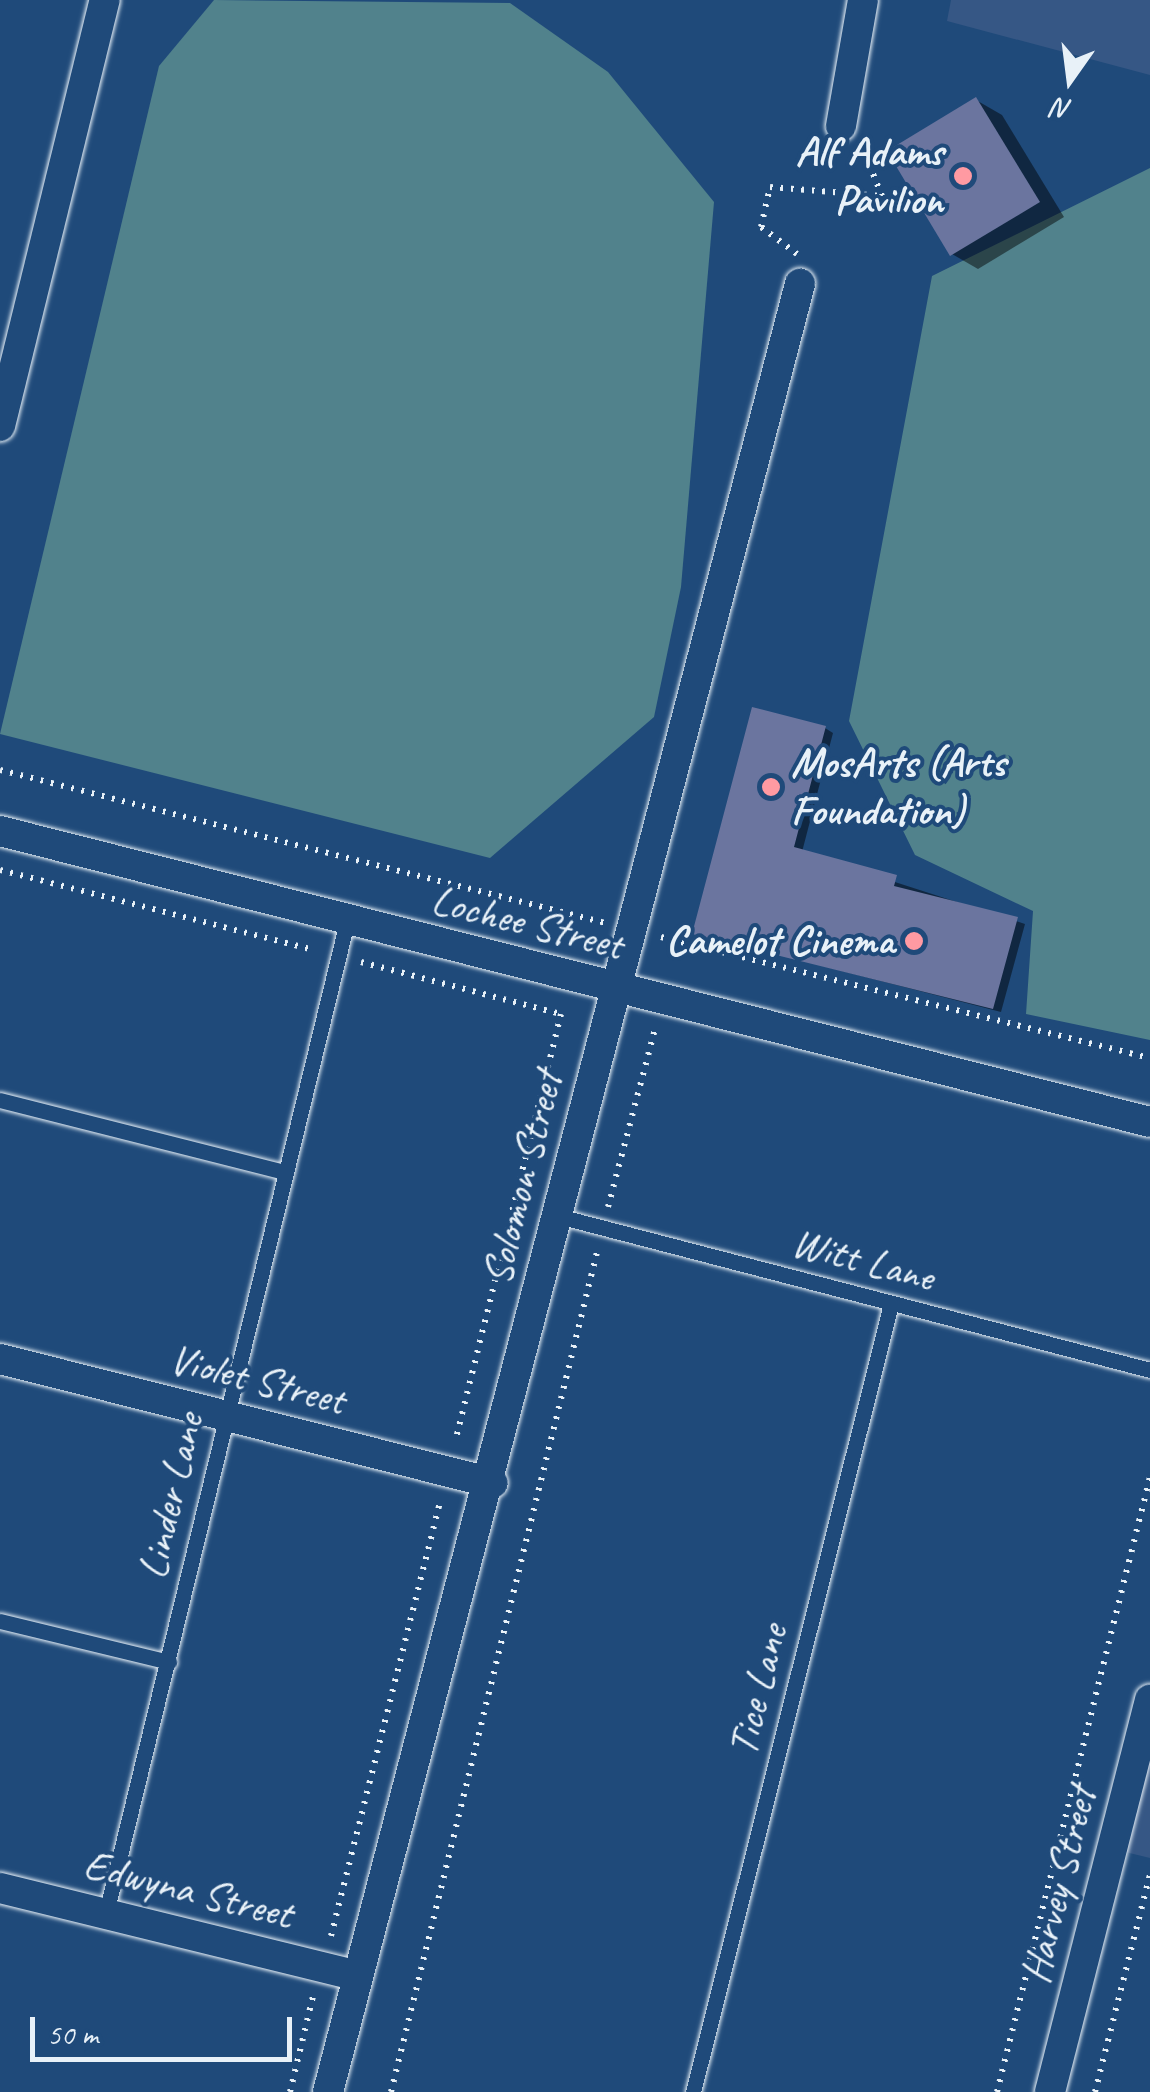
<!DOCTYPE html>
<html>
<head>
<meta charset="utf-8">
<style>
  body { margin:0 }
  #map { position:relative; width:1150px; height:2092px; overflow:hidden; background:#1f4a7a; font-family:Caveat,sans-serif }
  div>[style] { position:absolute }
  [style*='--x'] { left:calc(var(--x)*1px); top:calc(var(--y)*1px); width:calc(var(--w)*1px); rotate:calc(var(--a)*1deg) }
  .built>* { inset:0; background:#365785 }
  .green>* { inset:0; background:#51828c }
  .shadow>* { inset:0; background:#0007 }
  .building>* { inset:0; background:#6b759f }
  .path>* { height:6px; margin-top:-3px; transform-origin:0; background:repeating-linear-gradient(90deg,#e8f1f8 0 2.5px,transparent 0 10.5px) }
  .roads { filter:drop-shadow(0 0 2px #e8f1f8) drop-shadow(0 0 2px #e8f1f8) }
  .lane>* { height:15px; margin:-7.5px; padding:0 7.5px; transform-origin:7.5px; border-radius:7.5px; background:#1f4a7a }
  .street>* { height:30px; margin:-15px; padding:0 15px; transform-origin:15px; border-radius:15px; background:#1f4a7a }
  .dots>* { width:28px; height:28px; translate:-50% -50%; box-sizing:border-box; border:5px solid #1f4a7a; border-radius:50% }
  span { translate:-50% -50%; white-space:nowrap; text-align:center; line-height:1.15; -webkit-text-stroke:8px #1f4a7a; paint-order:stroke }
  .poi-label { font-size:42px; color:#e8f1f8; font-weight:700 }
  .right { translate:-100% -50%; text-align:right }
  .left { translate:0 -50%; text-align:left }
  .street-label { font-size:42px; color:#e8f1f8 }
  .north { position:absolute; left:1020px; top:30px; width:100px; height:100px; -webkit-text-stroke:8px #1f4a7a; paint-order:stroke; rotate:194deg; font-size:28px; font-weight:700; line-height:40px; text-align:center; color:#e8f1f8 }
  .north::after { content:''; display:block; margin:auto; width:35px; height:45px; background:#e8f1f8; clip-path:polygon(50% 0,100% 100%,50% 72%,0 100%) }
  .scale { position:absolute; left:30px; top:2017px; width:262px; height:45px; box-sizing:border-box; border:5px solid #e8f1f8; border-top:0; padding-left:12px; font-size:30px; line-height:35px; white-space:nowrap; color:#e8f1f8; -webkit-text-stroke:8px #1f4a7a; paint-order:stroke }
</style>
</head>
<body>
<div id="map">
  <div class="built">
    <div style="clip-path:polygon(951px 0,1150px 0,1150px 75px,947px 21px)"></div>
    <div style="clip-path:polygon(1150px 1721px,1150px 1858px,1117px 1850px)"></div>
  </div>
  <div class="green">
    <div style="clip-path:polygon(214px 0,510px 3px,608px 72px,714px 202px,681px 587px,654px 717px,490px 858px,0 734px,159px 66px)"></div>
    <div style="clip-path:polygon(1150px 168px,1150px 1040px,1026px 1014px,1033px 911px,915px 855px,849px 721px,932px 276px)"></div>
  </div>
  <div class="shadow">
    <div style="clip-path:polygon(976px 100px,1002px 115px,1064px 217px,978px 269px,952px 254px)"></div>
    <div style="clip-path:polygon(825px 728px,833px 733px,802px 852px,1025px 924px,1001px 1012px,695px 933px)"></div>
  </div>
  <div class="building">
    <div style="clip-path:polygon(976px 97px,1040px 202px,950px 256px,887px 151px)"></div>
    <div style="clip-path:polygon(752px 707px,826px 726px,794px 847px,897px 875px,894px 886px,1018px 917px,993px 1009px,692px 934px)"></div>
  </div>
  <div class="path">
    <div style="--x:797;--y:254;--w:45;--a:-143.1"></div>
    <div style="--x:761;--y:227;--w:41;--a:-77.3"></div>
    <div style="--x:770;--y:187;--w:112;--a:4.6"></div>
    <div style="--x:882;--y:196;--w:56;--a:-112"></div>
    <div style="--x:0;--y:770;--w:624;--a:14.19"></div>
    <div style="--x:0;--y:870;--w:325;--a:14.3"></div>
    <div style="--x:661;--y:937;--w:504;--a:13.9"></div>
    <div style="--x:361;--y:962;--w:207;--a:14.6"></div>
    <div style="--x:561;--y:1014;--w:440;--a:103.9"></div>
    <div style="--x:608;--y:1207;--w:184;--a:-75.2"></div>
    <div style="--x:331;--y:1936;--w:447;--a:-75.9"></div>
    <div style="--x:290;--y:2092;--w:99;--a:-76.5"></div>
    <div style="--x:391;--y:2092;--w:869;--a:-76.22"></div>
    <div style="--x:997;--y:2092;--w:634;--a:-76.03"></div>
    <div style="--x:1095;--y:2092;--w:224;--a:-75.8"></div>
  </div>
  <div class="roads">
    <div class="lane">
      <div style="--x:0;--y:1100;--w:294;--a:14.2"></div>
      <div style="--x:558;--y:1216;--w:612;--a:14.58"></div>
      <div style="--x:0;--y:1621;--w:174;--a:13.6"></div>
      <div style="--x:106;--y:1913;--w:1021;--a:-76.34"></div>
      <div style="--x:693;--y:2092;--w:812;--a:-75.9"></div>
    </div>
    <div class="street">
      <div style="--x:841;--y:126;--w:128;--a:-80.1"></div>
      <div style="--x:0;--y:426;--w:439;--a:-76.2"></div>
      <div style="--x:0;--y:831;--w:1186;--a:14.2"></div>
      <div style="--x:0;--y:1359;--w:508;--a:14.12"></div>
      <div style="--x:0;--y:1888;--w:366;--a:13.8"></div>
      <div style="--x:328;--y:2092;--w:1869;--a:-75.37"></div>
      <div style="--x:1050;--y:2092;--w:405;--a:-75.7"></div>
    </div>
  </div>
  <div class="dots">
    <div style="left:963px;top:176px;background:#ff9aa2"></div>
    <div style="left:771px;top:787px;background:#ff9aa2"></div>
    <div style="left:914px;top:941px;background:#ff9aa2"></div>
  </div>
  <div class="poi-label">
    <span class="right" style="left:943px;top:176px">Alf Adams<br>Pavilion</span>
    <span class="left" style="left:791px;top:787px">MosArts (Arts<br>Foundation)</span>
    <span class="right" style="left:894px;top:941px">Camelot Cinema</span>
  </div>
  <div class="street-label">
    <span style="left:527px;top:923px;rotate:14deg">Lochee Street</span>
    <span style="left:523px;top:1178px;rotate:-76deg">Solomon Street</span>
    <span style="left:863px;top:1260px;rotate:15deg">Witt Lane</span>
    <span style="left:257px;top:1380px;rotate:14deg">Violet Street</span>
    <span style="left:171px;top:1496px;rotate:-77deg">Linder Lane</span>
    <span style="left:758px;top:1690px;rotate:-76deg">Tice Lane</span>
    <span style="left:1059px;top:1885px;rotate:-76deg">Harvey Street</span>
    <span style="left:188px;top:1890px;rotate:14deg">Edwyna Street</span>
  </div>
  <div class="north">N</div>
  <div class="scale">50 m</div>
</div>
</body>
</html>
